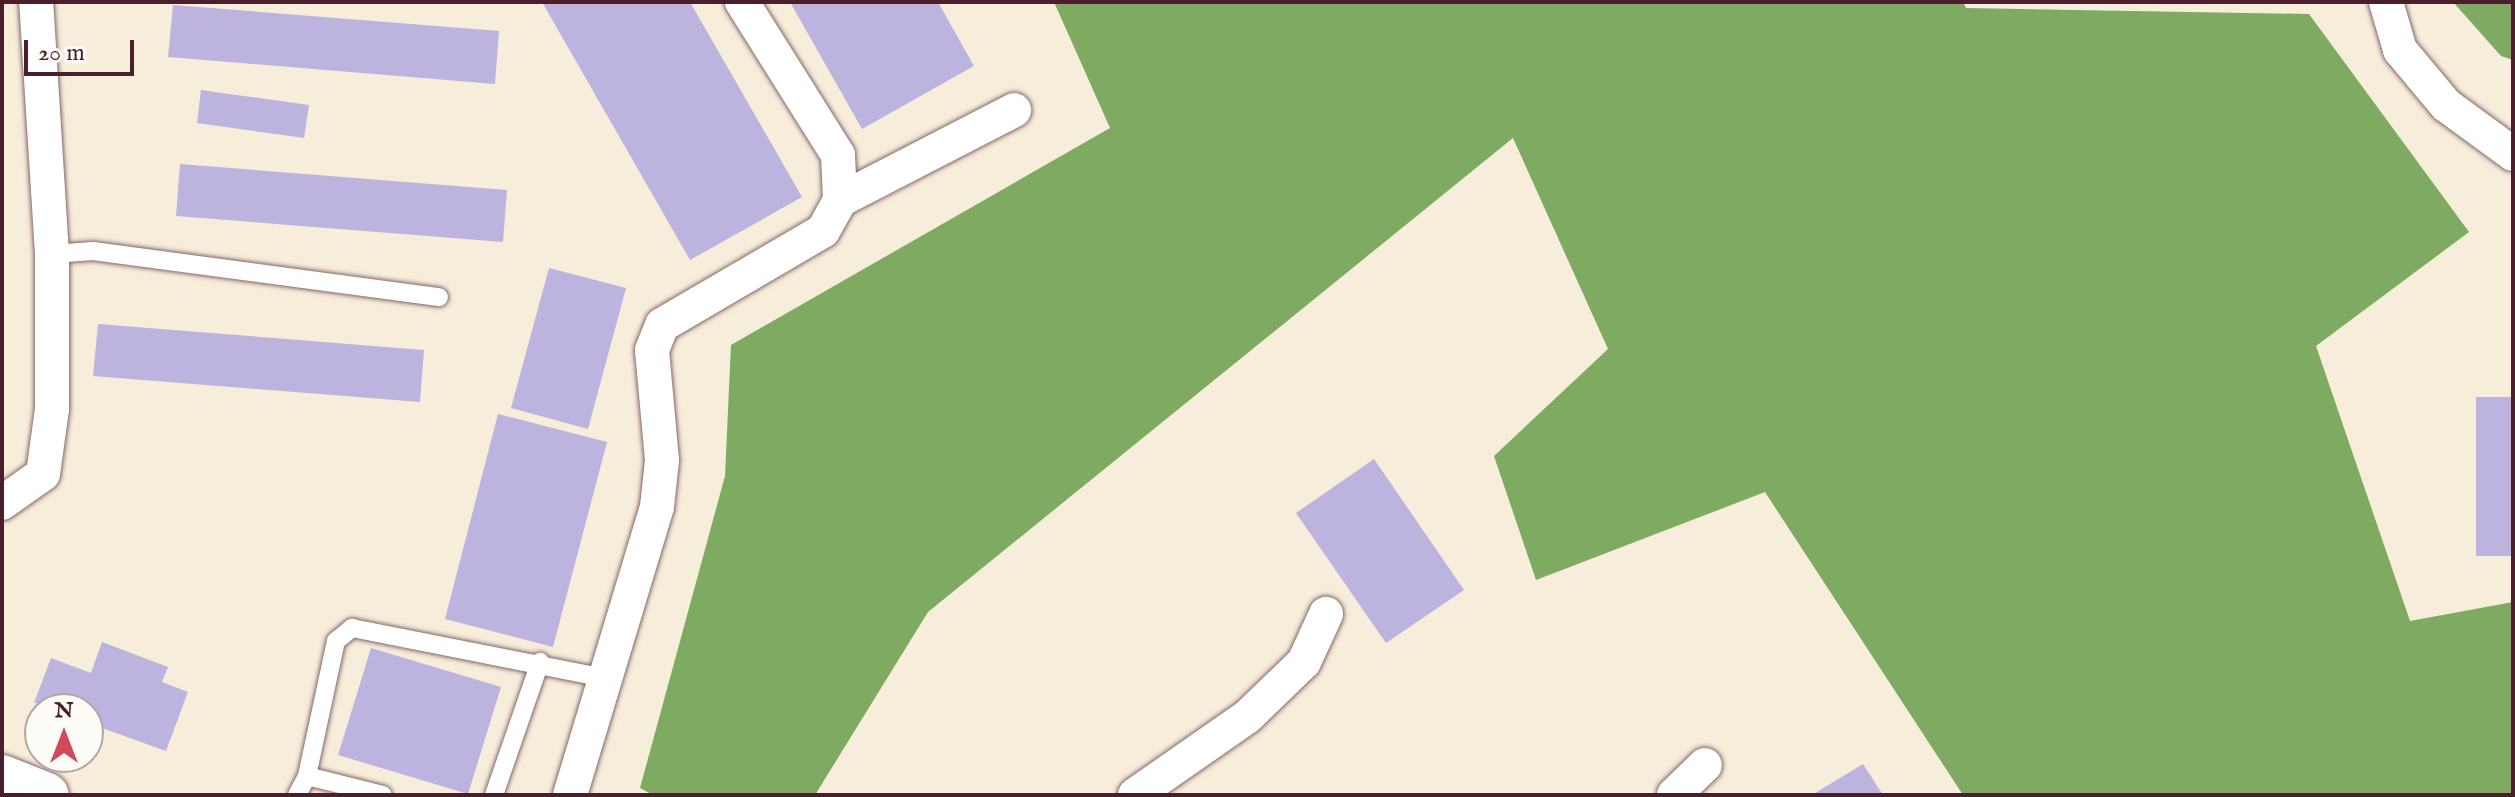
<!DOCTYPE html>
<html>
<head>
<meta charset="utf-8">
<style>
  body { margin:0 }
  #map { position:relative; width:2515px; height:797px; overflow:hidden; background:#f6edda; font-family:"IM FELL English",serif }
  div>[style] { position:absolute }
  [style*='--x'] { left:calc(var(--x)*1px); top:calc(var(--y)*1px); width:calc(var(--w)*1px); rotate:calc(var(--a)*1deg) }
  .forest>* { inset:0; background:#7eaa62 }
  .building>* { inset:0; background:#bdb3df }
  .roads { filter:drop-shadow(0 0 2px #866768) drop-shadow(0 0 2px #866768) }
  .service>* { height:18px; margin:-9px; padding:0 9px; transform-origin:9px; border-radius:9px; background:#fff }
  .minor>* { height:34px; margin:-17px; padding:0 17px; transform-origin:17px; border-radius:17px; background:#fff }
  .tertiary>* { height:44px; margin:-22px; padding:0 22px; transform-origin:22px; border-radius:22px; background:#fff }
  span { translate:-50% -50%; white-space:nowrap; text-align:center; line-height:1.15; -webkit-text-stroke:6px #fdfcf7; paint-order:stroke }
  .frame { position:absolute; inset:0; border:4px solid #4a1f2b; pointer-events:none }
  .north { position:absolute; left:24px; top:693px; width:80px; height:80px; box-sizing:border-box; background:#fdfcf7; border:2px solid #b5a4a5; border-radius:50%; rotate:0deg; font-size:22px; font-weight:700; line-height:32px; text-align:center; color:#4a1f2b }
  .north::after { content:''; display:block; margin:auto; width:28px; height:36px; background:#d1495b; clip-path:polygon(50% 0,100% 100%,50% 72%,0 100%) }
  .scale { position:absolute; left:24px; top:40px; width:110px; height:36px; box-sizing:border-box; border:4px solid #4a1f2b; border-top:0; padding-left:10px; font-size:24px; line-height:28px; white-space:nowrap; color:#4a1f2b; -webkit-text-stroke:6px #fdfcf7; paint-order:stroke }
</style>
</head>
<body>
<div id="map">
  <div class="forest">
    <div style="clip-path:polygon(1054px 2px,1963px 2px,1966px 8px,2309px 14px,2469px 232px,2316px 346px,2410px 621px,2513px 602px,2513px 795px,1963px 795px,1765px 492px,1536px 580px,1494px 456px,1608px 349px,1513px 138px,928px 612px,815px 795px,653px 795px,640px 788px,725px 476px,731px 345px,1110px 128px)"></div>
    <div style="clip-path:polygon(2453px 2px,2513px 2px,2513px 60px,2501px 56px)"></div>
  </div>
  <div class="building">
    <div style="clip-path:polygon(542px 2px,690px 2px,802px 197px,690px 260px)"></div>
    <div style="clip-path:polygon(790px 2px,938px 2px,974px 66px,862px 129px)"></div>
    <div style="clip-path:polygon(173px 5px,499px 31px,495px 84px,168px 57px)"></div>
    <div style="clip-path:polygon(201px 90px,309px 105px,304px 138px,197px 123px)"></div>
    <div style="clip-path:polygon(180px 164px,507px 190px,503px 242px,176px 216px)"></div>
    <div style="clip-path:polygon(549px 268px,626px 288px,588px 429px,511px 408px)"></div>
    <div style="clip-path:polygon(98px 324px,424px 350px,420px 402px,93px 376px)"></div>
    <div style="clip-path:polygon(2476px 397px,2513px 397px,2513px 556px,2476px 556px)"></div>
    <div style="clip-path:polygon(498px 414px,607px 442px,553px 647px,445px 619px)"></div>
    <div style="clip-path:polygon(1374px 459px,1464px 590px,1386px 643px,1296px 513px)"></div>
    <div style="clip-path:polygon(102px 642px,168px 667px,162px 682px,188px 692px,166px 751px,88px 723px,88px 709px,34px 703px,51px 658px,91px 673px)"></div>
    <div style="clip-path:polygon(371px 648px,501px 687px,468px 794px,338px 755px)"></div>
    <div style="clip-path:polygon(1863px 764px,1883px 795px,1812px 795px)"></div>
  </div>
  <div class="roads">
    <div class="service">
      <div style="--x:52;--y:254;--w:41;--a:-4.2"></div>
      <div style="--x:93;--y:251;--w:349;--a:7.6"></div>
      <div style="--x:307;--y:776;--w:138;--a:-77.9"></div>
      <div style="--x:336;--y:641;--w:21;--a:-39"></div>
      <div style="--x:352;--y:628;--w:257;--a:11.2"></div>
      <div style="--x:297;--y:795;--w:21;--a:-62"></div>
      <div style="--x:307;--y:776;--w:78;--a:14"></div>
      <div style="--x:494;--y:795;--w:141;--a:-70.9"></div>
    </div>
    <div class="minor">
      <div style="--x:2386;--y:2;--w:50;--a:73.7"></div>
      <div style="--x:2400;--y:50;--w:72;--a:50.1"></div>
      <div style="--x:2446;--y:105;--w:83;--a:36.2"></div>
      <div style="--x:840;--y:200;--w:196;--a:-27.3"></div>
      <div style="--x:2;--y:503;--w:50;--a:-35.3"></div>
      <div style="--x:43;--y:474;--w:66;--a:-82.1"></div>
      <div style="--x:52;--y:409;--w:155;--a:-90"></div>
      <div style="--x:52;--y:254;--w:253;--a:-93.6"></div>
      <div style="--x:570;--y:795;--w:301;--a:-73.2"></div>
      <div style="--x:657;--y:507;--w:47;--a:-83.9"></div>
      <div style="--x:662;--y:460;--w:110;--a:-95.2"></div>
      <div style="--x:652;--y:350;--w:27;--a:-68"></div>
      <div style="--x:662;--y:325;--w:186;--a:-30.3"></div>
      <div style="--x:823;--y:231;--w:35;--a:-61"></div>
      <div style="--x:840;--y:200;--w:45;--a:-92.5"></div>
      <div style="--x:838;--y:155;--w:181;--a:-122.1"></div>
      <div style="--x:1135;--y:795;--w:136;--a:-34.9"></div>
      <div style="--x:1247;--y:717;--w:79;--a:-44"></div>
      <div style="--x:1304;--y:662;--w:53;--a:-65.4"></div>
      <div style="--x:1674;--y:795;--w:43;--a:-44.1"></div>
    </div>
    <div class="tertiary">
      <div style="--x:2;--y:777;--w:48;--a:21.8"></div>
    </div>
  </div>
  <div class="frame"></div>
  <div class="north">N</div>
  <div class="scale">20 m</div>
</div>
</body>
</html>
